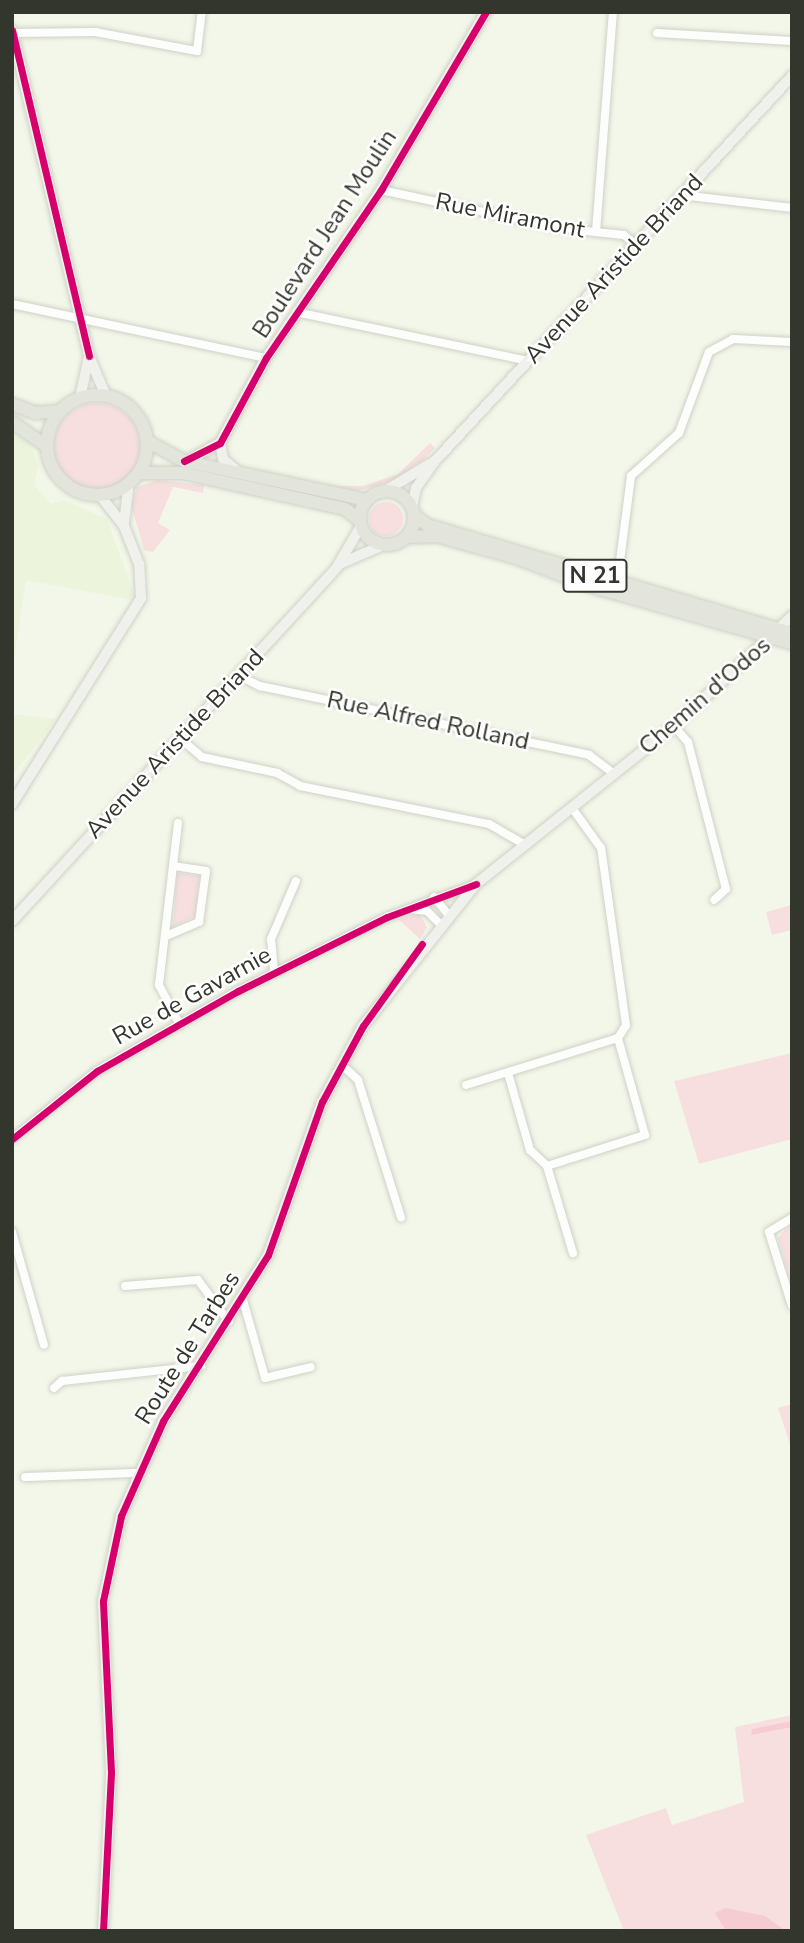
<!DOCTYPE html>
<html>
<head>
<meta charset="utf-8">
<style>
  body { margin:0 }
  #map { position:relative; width:804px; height:1943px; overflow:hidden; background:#f3f7e9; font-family:"Nunito Sans",sans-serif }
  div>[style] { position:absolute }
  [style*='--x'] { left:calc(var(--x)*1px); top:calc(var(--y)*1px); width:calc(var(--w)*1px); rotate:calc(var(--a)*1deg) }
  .built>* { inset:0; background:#ecf4db }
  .green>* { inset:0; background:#f7dfe0 }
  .round { border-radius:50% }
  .forest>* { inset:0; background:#f5ccd2 }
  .roads { filter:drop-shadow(0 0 2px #ced2c7) drop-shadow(0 0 2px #ced2c7) }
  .street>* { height:8px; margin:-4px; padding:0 4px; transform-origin:4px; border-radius:4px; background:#fdfefc }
  .secondary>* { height:10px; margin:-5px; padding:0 5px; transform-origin:5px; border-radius:5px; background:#f0f1ec }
  .primary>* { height:12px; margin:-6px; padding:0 6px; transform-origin:6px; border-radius:6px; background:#e3e5dd }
  .primary>.ring { margin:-6px; padding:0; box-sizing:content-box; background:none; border:12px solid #e3e5dd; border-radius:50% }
  .cycleway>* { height:7px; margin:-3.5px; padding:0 3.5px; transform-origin:3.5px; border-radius:3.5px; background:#d6006c }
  span { translate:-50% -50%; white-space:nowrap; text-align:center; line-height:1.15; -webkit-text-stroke:5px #fff; paint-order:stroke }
  .shield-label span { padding:2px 5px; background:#fff; border:2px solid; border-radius:5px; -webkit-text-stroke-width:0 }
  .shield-label { font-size:23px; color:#33362c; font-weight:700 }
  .street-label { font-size:24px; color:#33362c }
  .frame { position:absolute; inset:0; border:14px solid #33362c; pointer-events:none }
</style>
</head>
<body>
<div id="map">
  <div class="built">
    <div style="clip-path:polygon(12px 434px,30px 441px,38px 466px,34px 485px,51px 504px,64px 500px,107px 519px,134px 594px,132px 600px,26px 580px,12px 671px)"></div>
    <div style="clip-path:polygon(12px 714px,56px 719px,12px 776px)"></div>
  </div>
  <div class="green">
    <div class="round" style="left:54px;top:403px;width:86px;height:86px"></div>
    <div style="clip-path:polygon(430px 443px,435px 448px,423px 460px,394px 480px,358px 491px,334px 486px,363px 486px,398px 474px)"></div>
    <div style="clip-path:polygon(158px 480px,204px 485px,203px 493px,173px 487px,158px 523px,170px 530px,153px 552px,144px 550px,131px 505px,137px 487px)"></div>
    <div class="round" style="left:369px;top:502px;width:34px;height:34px"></div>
    <div style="clip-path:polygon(177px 873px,200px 876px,195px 916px,173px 927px)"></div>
    <div style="clip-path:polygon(792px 905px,792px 930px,772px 935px,766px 912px)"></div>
    <div style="clip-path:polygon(419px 913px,427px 927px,420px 939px,398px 919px)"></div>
    <div style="clip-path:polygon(792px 1053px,792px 1139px,699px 1164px,674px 1081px)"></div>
    <div style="clip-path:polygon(790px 1225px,792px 1232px,792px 1288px,778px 1238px)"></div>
    <div style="clip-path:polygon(792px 1404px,792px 1450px,778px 1408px)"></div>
    <div style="clip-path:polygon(792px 1715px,792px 1931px,624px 1931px,586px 1835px,666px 1808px,672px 1825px,744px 1802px,735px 1727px)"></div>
  </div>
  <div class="forest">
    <div style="clip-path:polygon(792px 1721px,792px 1727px,751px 1735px,752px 1729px)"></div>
    <div style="clip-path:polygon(726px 1908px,765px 1916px,786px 1931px,726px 1931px,715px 1913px)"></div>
  </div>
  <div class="roads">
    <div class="street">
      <div style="--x:12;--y:33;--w:83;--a:-0.7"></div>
      <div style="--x:95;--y:32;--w:104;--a:10.6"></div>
      <div style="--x:197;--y:51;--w:39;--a:-83"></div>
      <div style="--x:657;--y:33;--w:135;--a:3.4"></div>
      <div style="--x:381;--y:190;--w:181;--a:12.1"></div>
      <div style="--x:558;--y:228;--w:66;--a:6.1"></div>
      <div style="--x:624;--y:235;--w:16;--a:40"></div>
      <div style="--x:681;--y:195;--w:112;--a:6.7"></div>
      <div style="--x:596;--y:232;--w:221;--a:-85.6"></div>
      <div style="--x:12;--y:304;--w:260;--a:12"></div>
      <div style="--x:296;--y:312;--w:237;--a:11.9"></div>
      <div style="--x:617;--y:584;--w:109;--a:-82.6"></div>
      <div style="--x:631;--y:476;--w:64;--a:-41.9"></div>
      <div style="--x:679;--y:433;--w:86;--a:-69.7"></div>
      <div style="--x:709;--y:352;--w:27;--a:-28"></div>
      <div style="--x:733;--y:339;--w:59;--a:2.9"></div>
      <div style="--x:238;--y:675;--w:25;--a:27"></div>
      <div style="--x:260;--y:686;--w:336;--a:11.8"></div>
      <div style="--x:589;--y:755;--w:31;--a:37"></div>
      <div style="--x:674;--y:726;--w:21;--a:49"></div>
      <div style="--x:688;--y:742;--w:152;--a:75.5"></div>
      <div style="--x:726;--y:889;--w:16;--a:137"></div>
      <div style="--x:180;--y:738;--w:29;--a:41"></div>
      <div style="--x:202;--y:757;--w:77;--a:12"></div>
      <div style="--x:277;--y:773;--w:26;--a:29"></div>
      <div style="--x:300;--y:786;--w:193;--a:11.4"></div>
      <div style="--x:489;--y:824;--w:39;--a:30"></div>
      <div style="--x:178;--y:823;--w:163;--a:96.7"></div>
      <div style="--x:159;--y:985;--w:45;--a:62.3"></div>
      <div style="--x:434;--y:897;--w:22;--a:51"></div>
      <div style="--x:411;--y:909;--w:16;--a:7"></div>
      <div style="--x:427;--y:911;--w:17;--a:45"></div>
      <div style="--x:166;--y:936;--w:36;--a:-23"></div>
      <div style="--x:199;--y:922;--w:51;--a:-82.2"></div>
      <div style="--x:206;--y:871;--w:33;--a:-171"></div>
      <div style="--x:274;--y:972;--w:33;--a:-95"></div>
      <div style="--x:271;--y:939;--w:63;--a:-66.7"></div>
      <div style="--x:342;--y:1065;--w:22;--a:43"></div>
      <div style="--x:358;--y:1080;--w:144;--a:72.6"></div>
      <div style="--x:508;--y:1073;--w:80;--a:74.1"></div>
      <div style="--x:530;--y:1150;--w:23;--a:43"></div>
      <div style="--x:547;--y:1166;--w:91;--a:73.4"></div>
      <div style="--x:466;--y:1085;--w:159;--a:-17.2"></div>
      <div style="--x:618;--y:1038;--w:15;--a:-58"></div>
      <div style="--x:626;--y:1025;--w:179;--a:-98"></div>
      <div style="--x:601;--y:848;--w:49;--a:-125.9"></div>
      <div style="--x:12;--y:1139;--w:109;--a:-38.7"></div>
      <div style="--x:97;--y:1071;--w:162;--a:-29.6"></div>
      <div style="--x:238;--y:991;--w:166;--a:-26.4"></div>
      <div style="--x:387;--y:917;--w:95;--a:-20.3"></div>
      <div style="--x:547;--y:1166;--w:103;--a:-17.6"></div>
      <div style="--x:645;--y:1135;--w:101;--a:-105.6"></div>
      <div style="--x:792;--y:1218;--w:27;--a:149"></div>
      <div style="--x:769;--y:1232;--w:77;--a:72.7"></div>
      <div style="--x:12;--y:1232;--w:117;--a:74.2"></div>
      <div style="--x:125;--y:1286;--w:73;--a:-4.7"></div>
      <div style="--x:198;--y:1280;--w:52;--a:53.6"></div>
      <div style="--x:243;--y:1300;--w:81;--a:74.2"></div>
      <div style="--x:265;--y:1378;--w:47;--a:-13.4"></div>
      <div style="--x:54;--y:1388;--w:11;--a:-41"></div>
      <div style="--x:62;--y:1381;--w:140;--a:-6.2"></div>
      <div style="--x:25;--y:1477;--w:111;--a:-2.1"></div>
    </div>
    <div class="secondary">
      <div style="--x:12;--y:30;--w:335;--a:76.7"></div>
      <div style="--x:89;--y:356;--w:43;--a:67"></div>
      <div style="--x:80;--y:398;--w:43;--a:-77.9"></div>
      <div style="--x:220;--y:443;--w:16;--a:79"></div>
      <div style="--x:223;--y:459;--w:20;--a:41"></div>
      <div style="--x:187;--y:461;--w:38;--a:-29"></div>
      <div style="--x:220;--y:443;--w:97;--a:-61.6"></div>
      <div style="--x:266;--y:358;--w:204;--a:-55.6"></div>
      <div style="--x:381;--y:190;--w:207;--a:-59.5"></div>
      <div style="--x:385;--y:491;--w:58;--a:-31"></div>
      <div style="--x:435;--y:461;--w:525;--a:-47.16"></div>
      <div style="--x:412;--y:508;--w:20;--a:-79"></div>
      <div style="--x:416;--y:488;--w:33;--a:-55"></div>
      <div style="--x:124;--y:523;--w:39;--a:-83"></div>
      <div style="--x:342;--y:563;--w:45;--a:-23.7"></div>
      <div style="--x:12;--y:804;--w:243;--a:-57.9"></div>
      <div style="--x:141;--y:598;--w:34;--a:-93"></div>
      <div style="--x:139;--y:564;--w:41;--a:-111.5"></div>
      <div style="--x:124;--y:526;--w:39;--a:-128"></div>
      <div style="--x:12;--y:921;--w:481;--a:-47.4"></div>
      <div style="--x:337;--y:567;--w:48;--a:-59.7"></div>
      <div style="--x:103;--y:1931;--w:159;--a:-87.1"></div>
      <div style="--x:111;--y:1772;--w:171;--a:-92.7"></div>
      <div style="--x:103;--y:1601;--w:87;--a:-78"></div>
      <div style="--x:121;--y:1516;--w:104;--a:-66.1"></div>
      <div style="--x:163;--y:1421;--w:196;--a:-57.7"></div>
      <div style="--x:268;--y:1255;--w:162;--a:-70.6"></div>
      <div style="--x:322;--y:1102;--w:86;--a:-61.7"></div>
      <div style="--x:363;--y:1026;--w:181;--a:-51.5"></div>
      <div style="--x:476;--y:884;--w:253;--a:-38.6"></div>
      <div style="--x:674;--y:726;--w:161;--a:-43"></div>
    </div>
    <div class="primary">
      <div class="ring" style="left:47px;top:395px;width:88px;height:88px"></div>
      <div style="--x:12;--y:404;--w:26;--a:21"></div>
      <div style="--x:36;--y:413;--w:23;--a:-5"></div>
      <div style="--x:12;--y:422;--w:42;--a:35.2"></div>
      <div style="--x:147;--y:441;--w:42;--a:28.4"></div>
      <div style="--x:184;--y:461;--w:186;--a:12.1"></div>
      <div style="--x:139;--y:473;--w:44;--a:0"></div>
      <div style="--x:183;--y:473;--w:166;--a:12.5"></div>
      <div style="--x:345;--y:509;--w:18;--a:38"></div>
      <div class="ring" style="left:360px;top:491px;width:42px;height:42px"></div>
      <div style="--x:414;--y:515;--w:16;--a:38"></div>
      <div style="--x:427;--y:525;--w:381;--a:16.5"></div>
      <div style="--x:407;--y:537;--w:30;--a:-2"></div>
      <div style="--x:437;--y:536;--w:80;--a:15.3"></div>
      <div style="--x:514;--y:557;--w:81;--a:20.9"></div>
      <div style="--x:590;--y:586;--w:210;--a:15.8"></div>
    </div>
  </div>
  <div class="cycleway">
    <div style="--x:12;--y:30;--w:335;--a:76.7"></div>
    <div style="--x:184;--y:461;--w:40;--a:-26.6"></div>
    <div style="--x:220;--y:443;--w:97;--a:-61.6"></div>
    <div style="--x:266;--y:358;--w:204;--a:-55.6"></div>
    <div style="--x:381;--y:190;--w:207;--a:-59.5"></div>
    <div style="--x:12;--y:1139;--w:109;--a:-38.7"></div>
    <div style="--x:97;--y:1071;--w:162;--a:-29.6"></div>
    <div style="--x:238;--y:991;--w:166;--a:-26.4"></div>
    <div style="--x:387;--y:917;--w:95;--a:-20.3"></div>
    <div style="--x:103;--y:1931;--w:159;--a:-87.1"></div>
    <div style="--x:111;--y:1772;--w:171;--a:-92.7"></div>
    <div style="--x:103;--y:1601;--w:87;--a:-78"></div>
    <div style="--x:121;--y:1516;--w:104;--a:-66.1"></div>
    <div style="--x:163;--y:1421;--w:196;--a:-57.7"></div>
    <div style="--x:268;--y:1255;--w:162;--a:-70.6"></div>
    <div style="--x:322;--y:1102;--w:86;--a:-61.7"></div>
    <div style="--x:363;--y:1026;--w:101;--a:-54.3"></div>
  </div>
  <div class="shield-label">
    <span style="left:595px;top:576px">N 21</span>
  </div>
  <div class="street-label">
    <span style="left:510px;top:216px;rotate:11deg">Rue Miramont</span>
    <span style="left:325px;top:234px;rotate:-57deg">Boulevard Jean Moulin</span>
    <span style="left:614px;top:269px;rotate:-47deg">Avenue Aristide Briand</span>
    <span style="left:705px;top:696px;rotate:-41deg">Chemin d'Odos</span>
    <span style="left:428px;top:721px;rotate:12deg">Rue Alfred Rolland</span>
    <span style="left:175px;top:744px;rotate:-47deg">Avenue Aristide Briand</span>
    <span style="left:192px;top:996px;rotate:-29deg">Rue de Gavarnie</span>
    <span style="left:188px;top:1348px;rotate:-58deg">Route de Tarbes</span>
  </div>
  <div class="frame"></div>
</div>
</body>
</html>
